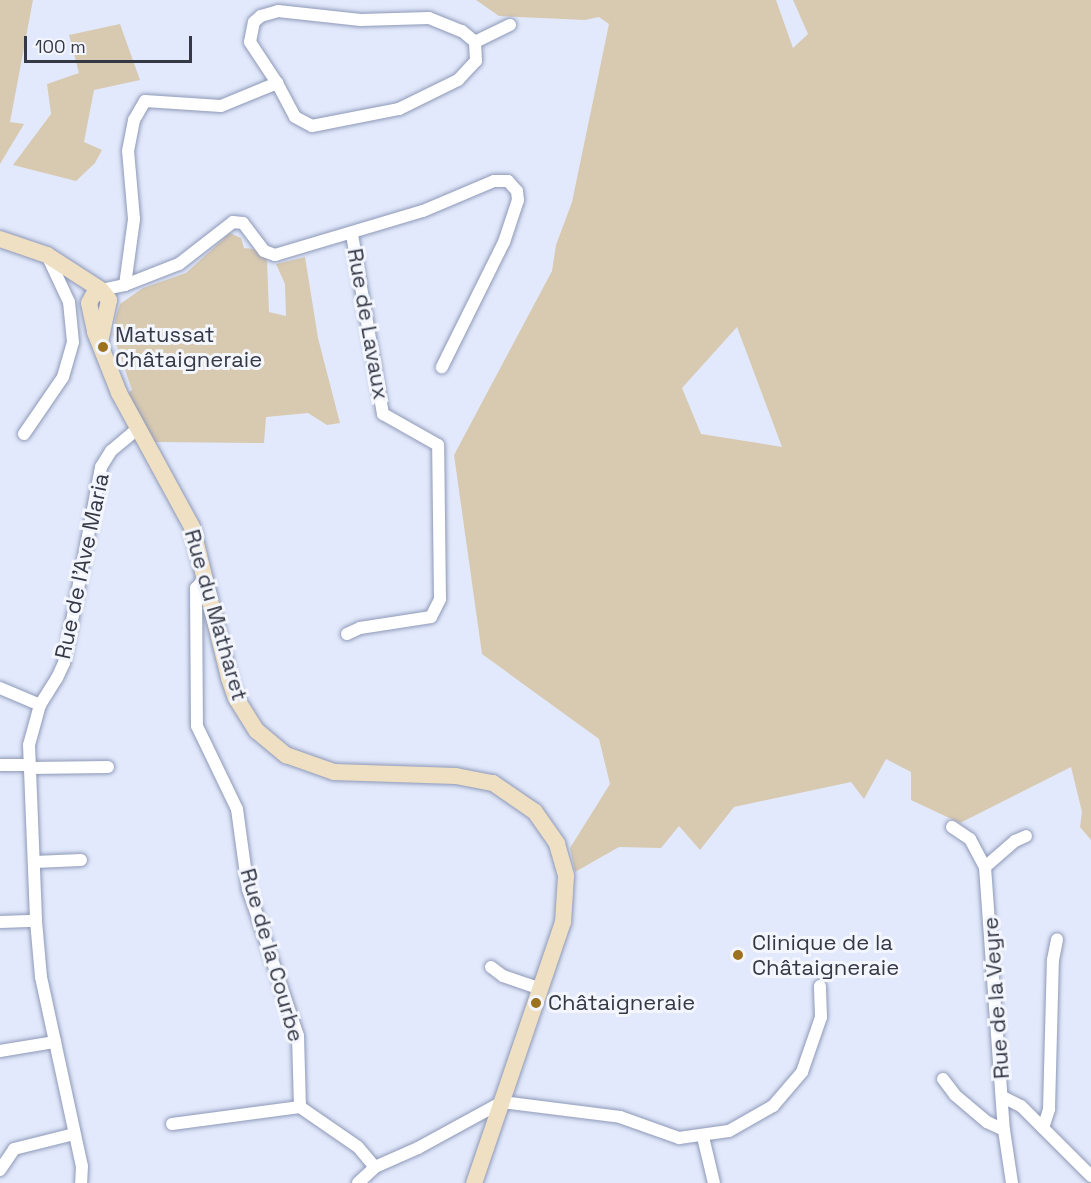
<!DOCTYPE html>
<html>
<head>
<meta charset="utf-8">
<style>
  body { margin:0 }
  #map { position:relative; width:1091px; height:1183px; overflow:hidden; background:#e2e9fc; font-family:"Space Grotesk",sans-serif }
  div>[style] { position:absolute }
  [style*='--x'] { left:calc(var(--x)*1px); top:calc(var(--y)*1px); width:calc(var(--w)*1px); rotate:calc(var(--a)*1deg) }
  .green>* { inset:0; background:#d8c9b1 }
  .roads { filter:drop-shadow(0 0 2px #8e99b7) drop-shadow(0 0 2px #8e99b7) }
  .street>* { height:12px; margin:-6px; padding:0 6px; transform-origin:6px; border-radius:6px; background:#fff }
  .secondary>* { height:16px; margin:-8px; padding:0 8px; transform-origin:8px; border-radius:8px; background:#f0e0c3 }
  .dots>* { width:16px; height:16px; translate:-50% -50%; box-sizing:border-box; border:3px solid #f4f6fd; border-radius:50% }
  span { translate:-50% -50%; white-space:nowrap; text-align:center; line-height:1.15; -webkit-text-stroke:6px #f4f6fd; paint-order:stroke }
  .street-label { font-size:22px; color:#353946 }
  .poi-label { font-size:22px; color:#353946 }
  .left { translate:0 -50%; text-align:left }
  .scale { position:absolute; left:24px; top:36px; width:168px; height:27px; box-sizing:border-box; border:3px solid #353946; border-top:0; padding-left:8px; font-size:18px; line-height:21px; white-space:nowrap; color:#353946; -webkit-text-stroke:4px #f4f6fd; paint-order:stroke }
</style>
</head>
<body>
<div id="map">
  <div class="green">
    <div style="clip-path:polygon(0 0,33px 0,10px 122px,24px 124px,0 164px)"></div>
    <div style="clip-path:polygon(evenodd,476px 0,776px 0,793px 48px,808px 34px,793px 0,1091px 0,1091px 840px,1080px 827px,1082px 812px,1071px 767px,960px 823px,911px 800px,911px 772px,886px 759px,864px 799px,851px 782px,734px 807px,700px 850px,679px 826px,661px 848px,619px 847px,575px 872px,570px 848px,610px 784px,599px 739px,482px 654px,454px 455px,552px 271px,556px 245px,572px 202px,609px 24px,599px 17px,585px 20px,499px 16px,476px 0,737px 327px,782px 447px,701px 434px,682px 388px,737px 327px)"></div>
    <div style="clip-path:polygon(120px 24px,140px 80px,94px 90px,84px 142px,102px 150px,95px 163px,76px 181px,13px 165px,51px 114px,47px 84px,79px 73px,69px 35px)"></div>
    <div style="clip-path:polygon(230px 233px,241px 238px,244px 248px,253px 249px,267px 260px,269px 312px,286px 316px,285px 284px,276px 264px,305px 257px,318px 338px,340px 423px,327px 425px,308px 413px,266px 417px,264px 443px,155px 442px,128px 393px,132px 390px,113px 335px,116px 316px,120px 304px,143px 288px,186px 273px)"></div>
  </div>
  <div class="roads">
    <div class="street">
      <div style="--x:277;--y:83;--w:38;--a:62"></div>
      <div style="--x:295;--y:117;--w:19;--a:28"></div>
      <div style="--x:312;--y:126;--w:89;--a:-11.1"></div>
      <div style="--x:399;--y:109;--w:66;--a:-26.2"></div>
      <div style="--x:458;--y:80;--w:26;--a:-47"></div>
      <div style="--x:476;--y:61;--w:19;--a:-93"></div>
      <div style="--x:475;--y:42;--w:39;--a:-26"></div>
      <div style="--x:125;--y:285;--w:67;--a:-82.2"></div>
      <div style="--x:134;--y:219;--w:68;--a:-95"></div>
      <div style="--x:128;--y:151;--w:32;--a:-79"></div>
      <div style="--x:134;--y:120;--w:22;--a:-60"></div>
      <div style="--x:145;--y:101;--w:76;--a:3.8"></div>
      <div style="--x:221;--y:106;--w:61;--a:-22.3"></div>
      <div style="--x:277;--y:83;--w:49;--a:-123.4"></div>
      <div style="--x:250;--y:42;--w:20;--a:-79"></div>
      <div style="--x:254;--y:22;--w:9;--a:-41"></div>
      <div style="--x:261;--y:16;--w:18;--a:-16"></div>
      <div style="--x:278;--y:11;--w:83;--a:6.2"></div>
      <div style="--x:361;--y:20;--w:68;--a:-1.7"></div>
      <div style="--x:429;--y:18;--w:35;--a:22"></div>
      <div style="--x:462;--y:31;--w:17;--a:40"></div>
      <div style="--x:101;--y:290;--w:25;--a:-12"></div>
      <div style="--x:125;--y:285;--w:58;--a:-21.3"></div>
      <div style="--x:179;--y:264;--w:68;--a:-37.9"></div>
      <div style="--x:233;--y:222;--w:10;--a:6"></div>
      <div style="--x:243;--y:223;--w:35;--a:53"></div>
      <div style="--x:264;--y:251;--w:12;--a:20"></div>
      <div style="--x:275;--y:255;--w:154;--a:-16.6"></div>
      <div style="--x:423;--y:211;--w:77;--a:-22.9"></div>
      <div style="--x:494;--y:181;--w:14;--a:0"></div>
      <div style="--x:508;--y:181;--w:13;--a:48"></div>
      <div style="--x:517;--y:191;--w:9;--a:84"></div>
      <div style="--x:518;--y:200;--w:44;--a:108.4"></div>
      <div style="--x:504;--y:242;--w:140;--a:116.4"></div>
      <div style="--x:24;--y:434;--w:69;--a:-55.6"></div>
      <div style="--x:63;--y:377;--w:36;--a:-74"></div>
      <div style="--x:73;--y:342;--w:40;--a:-95.7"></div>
      <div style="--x:69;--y:302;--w:52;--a:-115.1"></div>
      <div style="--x:206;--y:577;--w:15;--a:132"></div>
      <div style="--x:196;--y:588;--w:138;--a:89.6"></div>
      <div style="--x:197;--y:726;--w:92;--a:64.3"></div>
      <div style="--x:237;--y:809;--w:81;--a:82.2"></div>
      <div style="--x:248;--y:889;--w:155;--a:71.2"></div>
      <div style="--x:298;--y:1036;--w:71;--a:88.4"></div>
      <div style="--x:300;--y:1107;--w:70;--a:34.6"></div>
      <div style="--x:358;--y:1147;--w:26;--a:50"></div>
      <div style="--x:347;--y:634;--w:14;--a:-25"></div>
      <div style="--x:360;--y:628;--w:72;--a:-8.8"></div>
      <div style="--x:431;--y:617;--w:20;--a:-63"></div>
      <div style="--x:440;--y:599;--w:154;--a:-90.7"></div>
      <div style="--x:438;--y:445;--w:63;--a:-150.6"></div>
      <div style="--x:383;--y:414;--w:183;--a:-99.8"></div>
      <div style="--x:0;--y:688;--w:43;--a:23"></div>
      <div style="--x:40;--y:705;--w:32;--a:-58"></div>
      <div style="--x:57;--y:678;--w:17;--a:-65"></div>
      <div style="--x:64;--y:663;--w:199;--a:-79.3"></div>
      <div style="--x:101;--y:467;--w:19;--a:-58"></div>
      <div style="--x:111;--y:451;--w:34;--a:-40"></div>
      <div style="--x:40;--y:705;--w:41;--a:105.4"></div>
      <div style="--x:29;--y:745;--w:176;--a:87.7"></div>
      <div style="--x:36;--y:921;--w:56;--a:84.9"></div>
      <div style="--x:41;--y:977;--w:193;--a:77.8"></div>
      <div style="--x:82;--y:1166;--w:17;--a:93"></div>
      <div style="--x:0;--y:765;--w:29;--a:0"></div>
      <div style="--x:29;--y:768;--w:79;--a:-0.7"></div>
      <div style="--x:952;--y:827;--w:22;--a:34"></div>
      <div style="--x:970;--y:839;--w:32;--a:62"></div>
      <div style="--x:985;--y:867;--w:264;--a:85.9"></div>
      <div style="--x:1004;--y:1130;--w:54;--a:81.4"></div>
      <div style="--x:34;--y:862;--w:47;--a:-2.4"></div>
      <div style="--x:985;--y:867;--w:40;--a:-41"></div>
      <div style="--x:1015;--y:841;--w:12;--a:-24"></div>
      <div style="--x:0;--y:922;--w:36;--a:-2"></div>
      <div style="--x:491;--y:967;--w:15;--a:37"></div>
      <div style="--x:503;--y:976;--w:40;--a:18.9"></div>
      <div style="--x:0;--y:1051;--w:56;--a:-9.3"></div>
      <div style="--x:943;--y:1079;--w:20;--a:53"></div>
      <div style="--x:955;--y:1095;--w:42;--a:40.2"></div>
      <div style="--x:987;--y:1122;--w:19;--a:25"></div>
      <div style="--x:1003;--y:1097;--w:20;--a:27"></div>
      <div style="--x:1021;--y:1106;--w:99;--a:45"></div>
      <div style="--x:172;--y:1124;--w:129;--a:-7.6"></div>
      <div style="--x:1043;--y:1128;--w:20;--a:-72"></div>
      <div style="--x:1049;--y:1109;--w:149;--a:-88.5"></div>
      <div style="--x:1053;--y:960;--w:21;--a:-79"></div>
      <div style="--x:703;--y:1137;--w:47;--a:76.6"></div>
      <div style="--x:0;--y:1170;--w:25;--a:-56"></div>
      <div style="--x:14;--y:1149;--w:62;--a:-14"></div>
      <div style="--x:358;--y:1183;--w:23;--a:-43"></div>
      <div style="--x:375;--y:1167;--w:47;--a:-23.8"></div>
      <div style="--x:418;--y:1148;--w:96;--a:-28.7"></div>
      <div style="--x:502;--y:1102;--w:119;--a:7.2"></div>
      <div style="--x:620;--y:1117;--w:63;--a:19.6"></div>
      <div style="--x:679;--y:1138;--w:50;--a:-8"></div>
      <div style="--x:729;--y:1131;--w:51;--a:-29.6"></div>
      <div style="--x:773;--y:1106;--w:45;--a:-49.5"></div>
      <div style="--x:802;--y:1072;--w:58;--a:-70.9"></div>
      <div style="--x:821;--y:1017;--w:31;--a:-92"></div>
    </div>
    <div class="secondary">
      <div style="--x:0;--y:239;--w:50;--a:18.8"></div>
      <div style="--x:47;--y:255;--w:64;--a:32.9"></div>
      <div style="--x:101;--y:290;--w:13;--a:51"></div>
      <div style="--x:109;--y:300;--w:40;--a:102"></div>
      <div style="--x:97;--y:288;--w:17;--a:118"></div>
      <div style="--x:89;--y:303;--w:30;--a:78"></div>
      <div style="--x:95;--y:332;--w:66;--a:68.5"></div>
      <div style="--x:119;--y:393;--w:153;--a:61.4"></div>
      <div style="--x:192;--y:527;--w:155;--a:76.2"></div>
      <div style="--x:229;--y:678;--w:21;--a:71"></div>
      <div style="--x:236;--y:698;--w:39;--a:58"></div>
      <div style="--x:257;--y:731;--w:38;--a:40"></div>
      <div style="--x:286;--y:755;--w:51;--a:19.5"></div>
      <div style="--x:334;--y:772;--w:122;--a:1.9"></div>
      <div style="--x:456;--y:776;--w:38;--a:11"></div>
      <div style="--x:493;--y:783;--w:51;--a:34.6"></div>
      <div style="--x:535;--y:812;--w:39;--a:55"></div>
      <div style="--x:557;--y:844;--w:33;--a:74"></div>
      <div style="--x:566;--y:876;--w:46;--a:93.7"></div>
      <div style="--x:563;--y:922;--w:276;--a:108.8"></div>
    </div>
  </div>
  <div class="dots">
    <div style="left:103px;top:347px;background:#9c7120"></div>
    <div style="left:738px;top:955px;background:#9c7120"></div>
    <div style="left:536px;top:1003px;background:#9c7120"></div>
  </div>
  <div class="street-label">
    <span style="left:368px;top:324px;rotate:80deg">Rue de Lavaux</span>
    <span style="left:82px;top:566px;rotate:-78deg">Rue de l'Ave Maria</span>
    <span style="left:216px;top:615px;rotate:74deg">Rue du Matharet</span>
    <span style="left:272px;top:955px;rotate:74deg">Rue de la Courbe</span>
    <span style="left:996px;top:998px;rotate:-94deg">Rue de la Veyre</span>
  </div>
  <div class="poi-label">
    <span class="left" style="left:115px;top:347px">Matussat<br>Châtaigneraie</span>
    <span class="left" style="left:752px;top:955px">Clinique de la<br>Châtaigneraie</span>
    <span class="left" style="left:548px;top:1003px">Châtaigneraie</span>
  </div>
  <div class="scale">100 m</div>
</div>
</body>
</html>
